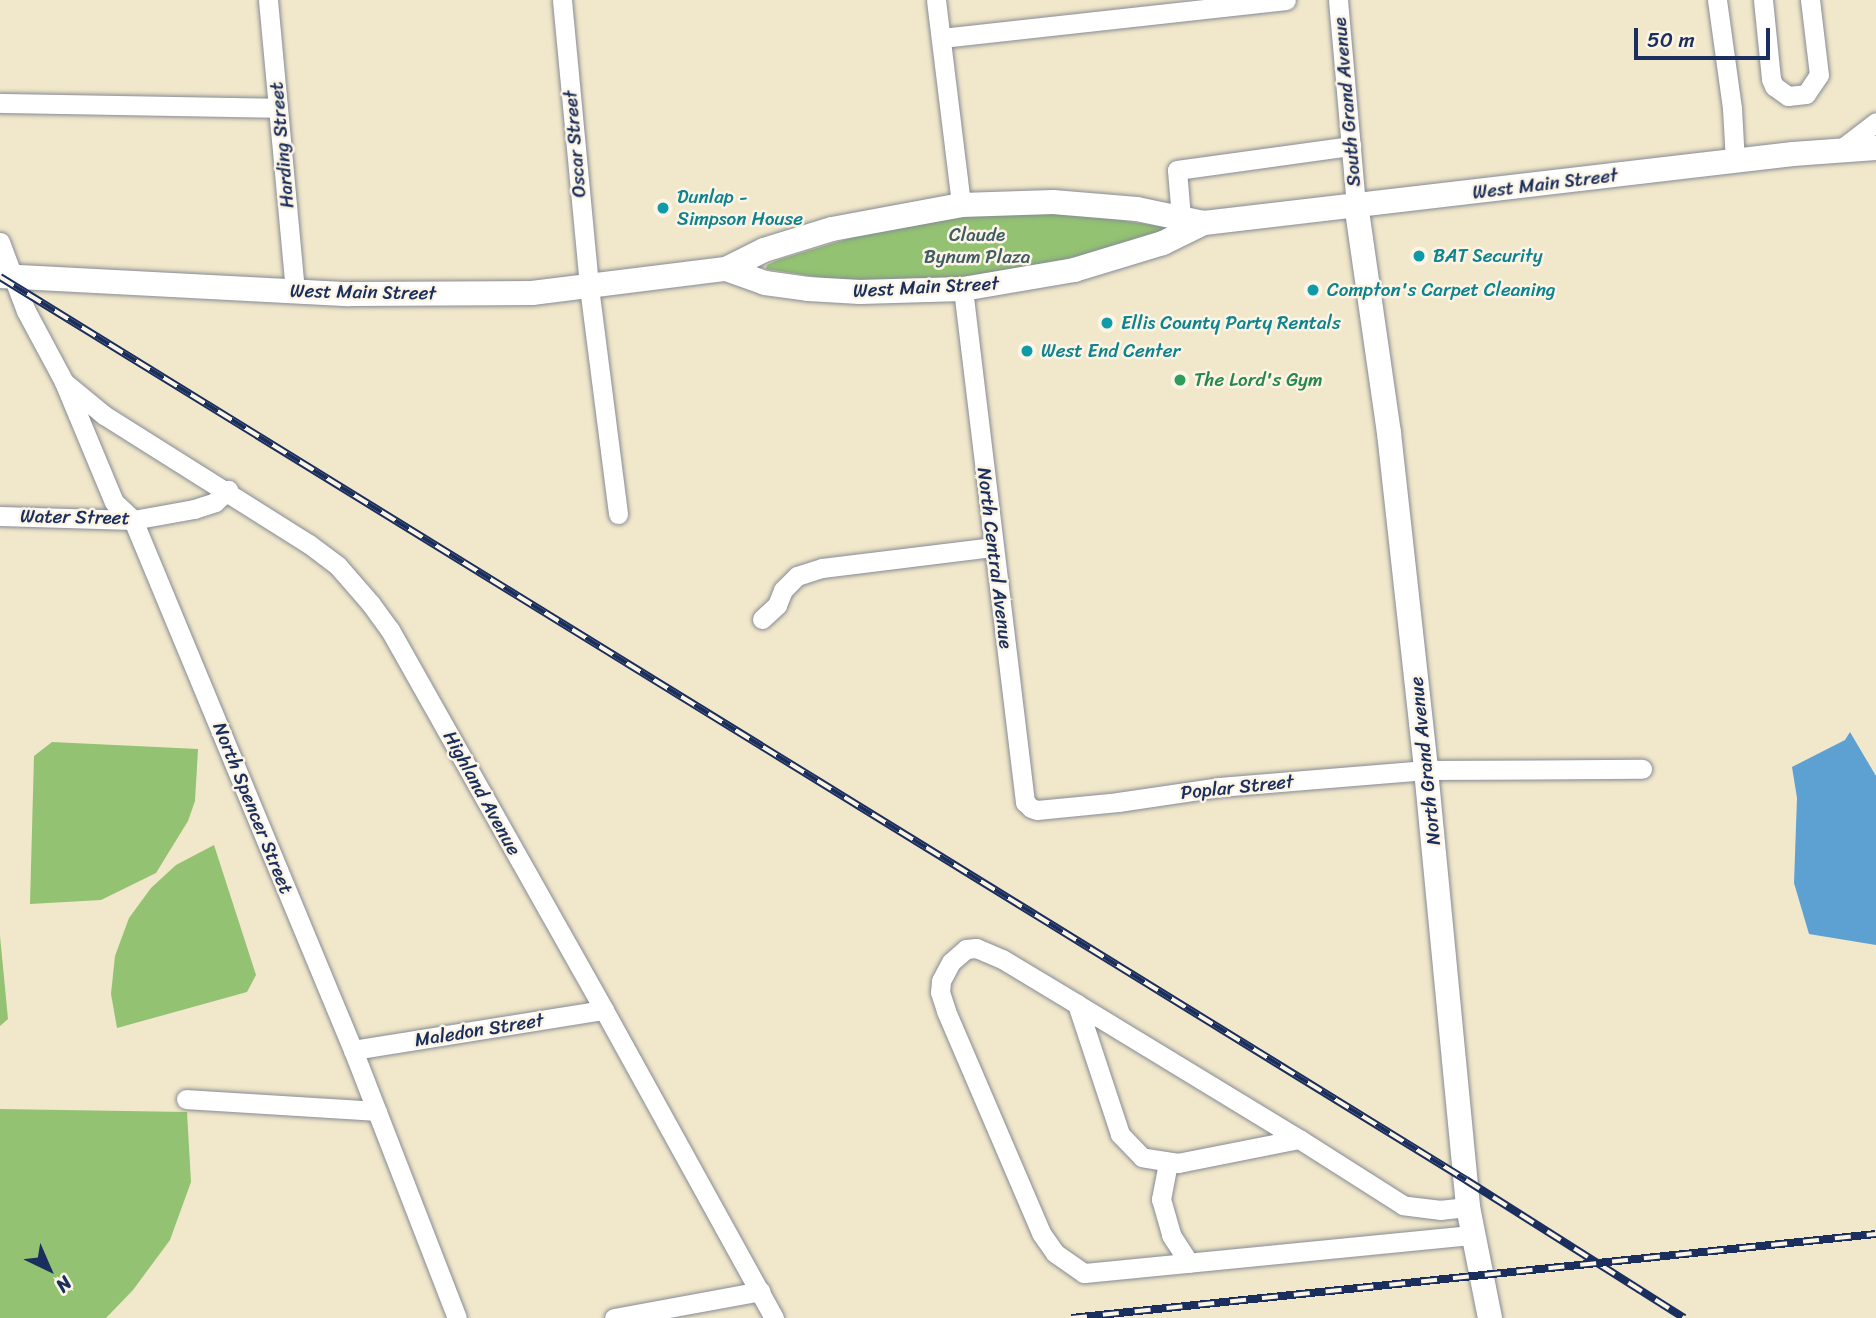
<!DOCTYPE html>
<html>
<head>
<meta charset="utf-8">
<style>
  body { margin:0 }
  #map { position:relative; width:1876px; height:1318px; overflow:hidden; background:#f1e7ca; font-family:Sriracha,sans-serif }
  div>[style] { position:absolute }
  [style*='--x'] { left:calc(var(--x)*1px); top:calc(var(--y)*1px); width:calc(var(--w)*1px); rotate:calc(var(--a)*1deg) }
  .green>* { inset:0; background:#93c272 }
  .water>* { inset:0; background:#5da1d2 }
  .roads { filter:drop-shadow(0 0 2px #868b94) drop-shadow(0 0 2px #868b94) }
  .minor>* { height:19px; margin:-9.5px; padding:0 9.5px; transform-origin:9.5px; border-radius:9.5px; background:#fff }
  .major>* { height:24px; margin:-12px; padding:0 12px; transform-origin:12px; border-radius:12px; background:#fff }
  .rail>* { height:8px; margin-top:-4px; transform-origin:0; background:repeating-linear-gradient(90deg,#fcf5e5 0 16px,#1b2f5e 0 32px); box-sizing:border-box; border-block:2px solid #1b2f5e }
  .dots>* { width:19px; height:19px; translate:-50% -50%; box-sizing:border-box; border:4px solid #fcf5e5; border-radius:50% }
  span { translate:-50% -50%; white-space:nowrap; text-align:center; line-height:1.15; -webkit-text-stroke:5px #fcf5e5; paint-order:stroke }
  .street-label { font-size:19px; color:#1b2f5e }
  .culture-label { font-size:19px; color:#0d838f }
  .left { translate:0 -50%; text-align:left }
  .park-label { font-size:19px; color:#3f5b64 }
  .leisure-label { font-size:19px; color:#27864d }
  .north { position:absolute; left:14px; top:1234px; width:70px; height:70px; -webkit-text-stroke:5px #fcf5e5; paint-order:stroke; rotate:136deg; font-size:19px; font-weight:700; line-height:28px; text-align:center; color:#1b2f5e }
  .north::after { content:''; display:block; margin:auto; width:24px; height:32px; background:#1b2f5e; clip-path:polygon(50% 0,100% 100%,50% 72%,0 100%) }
  .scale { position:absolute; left:1634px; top:28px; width:136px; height:32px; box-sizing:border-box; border:4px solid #1b2f5e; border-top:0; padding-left:9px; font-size:21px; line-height:24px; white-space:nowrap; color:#1b2f5e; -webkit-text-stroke:5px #fcf5e5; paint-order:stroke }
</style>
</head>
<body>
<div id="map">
  <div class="green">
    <div style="clip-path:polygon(1010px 211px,1091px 216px,1167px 227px,1165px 231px,1098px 252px,1028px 269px,981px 277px,836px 280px,766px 269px,767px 265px,778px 260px,880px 229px)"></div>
    <div style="clip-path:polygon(52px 742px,198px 749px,195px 801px,188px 821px,156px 873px,101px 900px,30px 904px,34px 756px)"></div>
    <div style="clip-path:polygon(214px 845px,256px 975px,247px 992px,117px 1028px,111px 994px,115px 956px,129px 918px,151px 888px,176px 865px)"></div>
    <div style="clip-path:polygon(0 936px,8px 1019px,0 1026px)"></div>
    <div style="clip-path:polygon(0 1109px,187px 1112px,191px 1182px,170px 1240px,133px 1290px,106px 1318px,0 1318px)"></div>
  </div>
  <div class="water">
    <div style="clip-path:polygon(1850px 732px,1876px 776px,1876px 945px,1809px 934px,1794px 883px,1797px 798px,1792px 767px,1845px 740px)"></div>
  </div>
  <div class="roads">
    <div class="minor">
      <div style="--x:268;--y:0;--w:291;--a:84.7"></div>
      <div style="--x:562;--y:0;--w:288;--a:84.6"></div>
      <div style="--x:589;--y:287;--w:229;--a:82.7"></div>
      <div style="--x:936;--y:0;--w:207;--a:83"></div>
      <div style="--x:1338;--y:0;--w:205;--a:85"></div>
      <div style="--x:1717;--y:0;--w:109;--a:82.1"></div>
      <div style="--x:1732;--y:108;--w:54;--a:86.8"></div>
      <div style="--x:1763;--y:0;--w:79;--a:84.2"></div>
      <div style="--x:1771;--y:79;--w:8;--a:67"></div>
      <div style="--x:1774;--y:86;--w:17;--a:36"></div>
      <div style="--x:1788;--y:96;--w:18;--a:-6"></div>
      <div style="--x:1806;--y:94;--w:23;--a:-56"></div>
      <div style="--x:1819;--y:75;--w:76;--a:-96.8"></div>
      <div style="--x:942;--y:38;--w:346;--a:-6.3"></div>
      <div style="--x:0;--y:103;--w:278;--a:1"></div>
      <div style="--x:1841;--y:149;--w:44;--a:-37.6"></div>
      <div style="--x:1181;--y:217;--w:47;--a:-94.9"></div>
      <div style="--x:1177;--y:170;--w:176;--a:-7.9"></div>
      <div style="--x:0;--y:242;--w:74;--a:69.4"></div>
      <div style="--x:26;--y:311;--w:81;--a:61.8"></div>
      <div style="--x:64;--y:382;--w:130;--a:67.4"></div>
      <div style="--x:114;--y:502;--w:26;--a:43"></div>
      <div style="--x:133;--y:520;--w:574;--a:67.46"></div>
      <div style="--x:353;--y:1050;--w:287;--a:68.8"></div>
      <div style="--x:963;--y:289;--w:517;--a:83.11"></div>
      <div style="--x:1025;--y:802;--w:8;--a:45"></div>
      <div style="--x:1031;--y:808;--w:6;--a:18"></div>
      <div style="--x:1037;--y:810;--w:81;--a:-5.6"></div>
      <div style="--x:1118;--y:802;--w:102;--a:-8.4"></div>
      <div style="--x:1219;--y:787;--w:208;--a:-4.7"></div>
      <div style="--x:1426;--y:770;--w:216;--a:-0.3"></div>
      <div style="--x:64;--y:382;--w:52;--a:39.5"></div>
      <div style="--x:104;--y:415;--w:242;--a:32.2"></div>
      <div style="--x:309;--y:544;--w:36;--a:37"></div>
      <div style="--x:338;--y:566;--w:50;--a:49"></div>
      <div style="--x:371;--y:604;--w:32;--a:54"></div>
      <div style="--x:390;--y:630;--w:436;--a:60.6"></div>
      <div style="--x:604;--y:1010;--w:352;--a:61.1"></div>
      <div style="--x:0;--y:516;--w:133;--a:1.7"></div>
      <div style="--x:133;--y:520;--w:62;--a:-10.2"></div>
      <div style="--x:194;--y:509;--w:22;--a:-18"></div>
      <div style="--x:215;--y:502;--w:18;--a:-43"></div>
      <div style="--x:762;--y:619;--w:21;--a:-43"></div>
      <div style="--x:777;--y:605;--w:16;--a:-68"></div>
      <div style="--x:783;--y:590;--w:20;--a:-45"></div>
      <div style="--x:797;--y:576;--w:26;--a:-18"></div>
      <div style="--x:822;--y:568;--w:173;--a:-7"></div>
      <div style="--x:1077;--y:1004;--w:260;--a:31.3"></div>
      <div style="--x:353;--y:1050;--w:254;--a:-9.1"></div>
      <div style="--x:186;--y:1099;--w:191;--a:3.6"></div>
      <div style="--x:1168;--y:1163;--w:37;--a:101"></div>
      <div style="--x:1161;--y:1199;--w:37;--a:74"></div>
      <div style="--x:1171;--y:1235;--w:33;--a:57"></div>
      <div style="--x:1468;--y:1207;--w:27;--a:174"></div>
      <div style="--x:1441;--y:1210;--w:38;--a:-173"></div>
      <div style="--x:1403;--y:1205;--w:123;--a:-147.6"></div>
      <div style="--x:1299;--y:1139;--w:123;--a:168.8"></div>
      <div style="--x:1178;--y:1163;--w:36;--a:-171"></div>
      <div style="--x:1142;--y:1157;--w:32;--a:-134"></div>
      <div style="--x:1120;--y:1134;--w:137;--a:-108.3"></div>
      <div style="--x:1077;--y:1004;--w:87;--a:-149"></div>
      <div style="--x:1002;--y:959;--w:28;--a:-157"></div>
      <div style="--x:976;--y:948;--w:10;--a:174"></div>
      <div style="--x:966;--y:949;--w:20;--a:139"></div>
      <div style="--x:951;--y:962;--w:21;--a:118"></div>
      <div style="--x:941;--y:981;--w:11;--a:95"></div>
      <div style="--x:940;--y:992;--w:20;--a:72"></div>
      <div style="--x:946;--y:1011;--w:241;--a:66.8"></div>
      <div style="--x:1041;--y:1233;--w:24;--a:55"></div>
      <div style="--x:1055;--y:1253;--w:35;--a:35"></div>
      <div style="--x:1084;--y:1273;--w:392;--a:-5.6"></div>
      <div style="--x:614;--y:1318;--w:149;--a:-10.4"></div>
    </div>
    <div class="major">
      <div style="--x:1356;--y:204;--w:231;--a:81.8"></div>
      <div style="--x:1389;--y:433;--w:339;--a:83.7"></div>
      <div style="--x:1426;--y:770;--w:439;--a:84.5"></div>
      <div style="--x:1468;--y:1207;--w:113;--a:78.8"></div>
      <div style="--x:726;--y:269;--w:41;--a:19.7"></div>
      <div style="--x:765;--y:283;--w:43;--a:7.9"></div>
      <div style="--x:808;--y:289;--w:52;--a:3.3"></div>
      <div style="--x:860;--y:292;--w:103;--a:-1.7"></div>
      <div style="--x:963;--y:289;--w:113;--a:-9.7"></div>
      <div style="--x:1074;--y:270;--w:93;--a:-16.9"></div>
      <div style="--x:1163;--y:243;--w:46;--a:-26"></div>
      <div style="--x:1204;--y:223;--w:593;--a:-6.68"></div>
      <div style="--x:1793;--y:154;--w:83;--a:-4.1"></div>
      <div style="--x:0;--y:276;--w:349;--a:3"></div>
      <div style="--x:349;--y:294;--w:183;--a:-0.3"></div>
      <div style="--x:532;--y:293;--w:195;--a:-7.1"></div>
      <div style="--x:726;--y:269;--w:42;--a:-26.6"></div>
      <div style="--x:764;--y:250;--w:71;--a:-17.2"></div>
      <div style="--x:832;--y:229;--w:131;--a:-10.5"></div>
      <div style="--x:961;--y:205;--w:92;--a:-1.9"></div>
      <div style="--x:1053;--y:202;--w:84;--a:4.8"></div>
      <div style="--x:1137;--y:209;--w:68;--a:11.8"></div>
    </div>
  </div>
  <div class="rail">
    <div style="--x:0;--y:277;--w:1722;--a:31.63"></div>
    <div style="--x:1466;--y:1180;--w:258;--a:32.3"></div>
    <div style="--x:1071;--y:1318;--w:809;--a:-5.96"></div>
  </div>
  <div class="dots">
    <div style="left:663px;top:208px;background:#0f9aa8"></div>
    <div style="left:1419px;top:256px;background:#0f9aa8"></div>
    <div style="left:1313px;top:290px;background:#0f9aa8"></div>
    <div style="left:1107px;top:323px;background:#0f9aa8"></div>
    <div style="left:1027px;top:351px;background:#0f9aa8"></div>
    <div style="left:1180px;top:380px;background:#2e9e5b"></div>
  </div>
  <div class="street-label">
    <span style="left:1347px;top:102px;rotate:-95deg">South Grand Avenue</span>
    <span style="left:575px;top:144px;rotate:-95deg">Oscar Street</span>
    <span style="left:282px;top:145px;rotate:-95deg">Harding Street</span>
    <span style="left:1545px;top:184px;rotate:-7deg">West Main Street</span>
    <span style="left:926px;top:287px;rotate:-3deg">West Main Street</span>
    <span style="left:363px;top:292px;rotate:1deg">West Main Street</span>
    <span style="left:75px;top:517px;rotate:1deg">Water Street</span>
    <span style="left:995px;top:558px;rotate:83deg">North Central Avenue</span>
    <span style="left:1425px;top:761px;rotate:-96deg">North Grand Avenue</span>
    <span style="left:1237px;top:787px;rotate:-6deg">Poplar Street</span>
    <span style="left:482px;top:793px;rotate:61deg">Highland Avenue</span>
    <span style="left:253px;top:808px;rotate:68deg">North Spencer Street</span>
    <span style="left:479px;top:1030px;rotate:-9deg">Maledon Street</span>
  </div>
  <div class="culture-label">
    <span class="left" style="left:677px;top:208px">Dunlap -<br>Simpson House</span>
    <span class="left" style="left:1433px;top:256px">BAT Security</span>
    <span class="left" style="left:1327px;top:290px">Compton's Carpet Cleaning</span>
    <span class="left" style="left:1121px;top:323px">Ellis County Party Rentals</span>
    <span class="left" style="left:1041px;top:351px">West End Center</span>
  </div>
  <div class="park-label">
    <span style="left:977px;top:246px">Claude<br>Bynum Plaza</span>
  </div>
  <div class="leisure-label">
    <span class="left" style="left:1194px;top:380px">The Lord's Gym</span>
  </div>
  <div class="north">N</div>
  <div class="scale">50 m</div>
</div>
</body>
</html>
